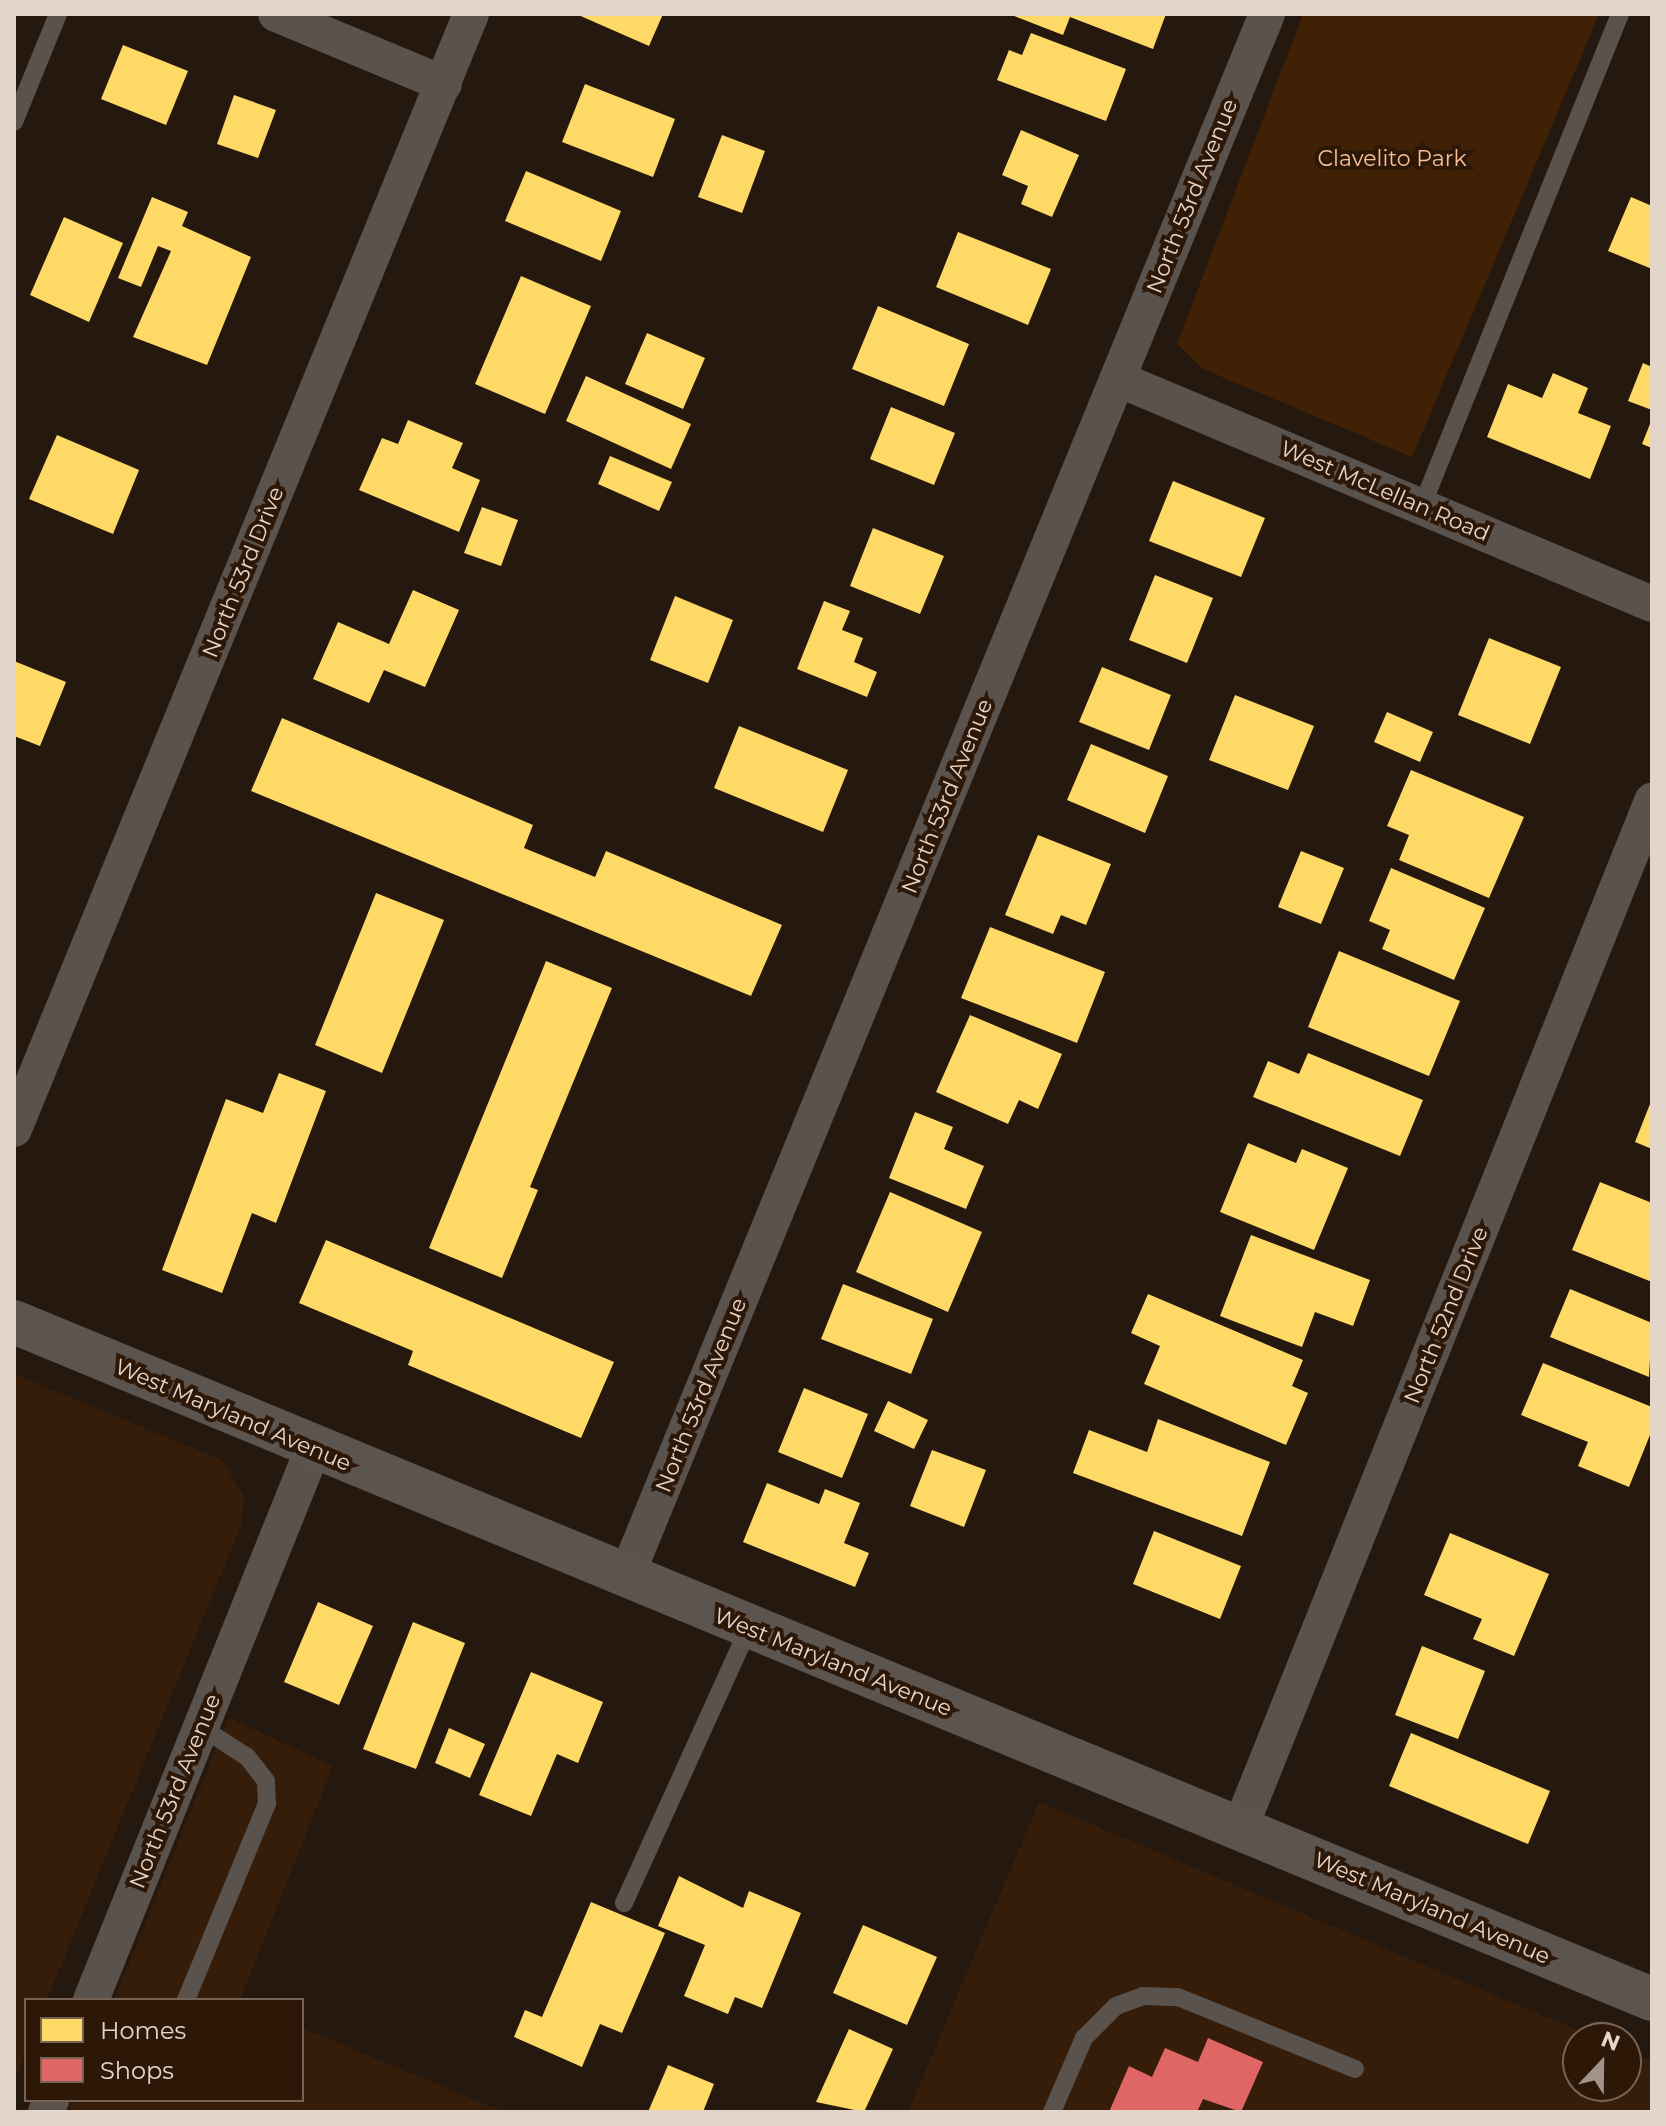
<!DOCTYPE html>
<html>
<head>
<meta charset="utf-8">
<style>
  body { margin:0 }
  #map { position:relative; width:1666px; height:2126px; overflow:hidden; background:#25180f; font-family:Montserrat,sans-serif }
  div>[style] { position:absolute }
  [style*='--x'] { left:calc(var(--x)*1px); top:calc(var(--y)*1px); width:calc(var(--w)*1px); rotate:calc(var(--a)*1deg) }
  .built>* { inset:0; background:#361d0a }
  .green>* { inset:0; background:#402105 }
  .homes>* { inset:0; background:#ffd966 }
  .shops>* { inset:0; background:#e06666 }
  .lane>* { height:18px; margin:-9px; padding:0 9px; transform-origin:9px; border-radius:9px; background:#59524d }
  .street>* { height:36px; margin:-18px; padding:0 18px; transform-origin:18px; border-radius:18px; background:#59524d }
  .secondary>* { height:44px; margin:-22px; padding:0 22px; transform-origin:22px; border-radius:22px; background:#5c544f }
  span { translate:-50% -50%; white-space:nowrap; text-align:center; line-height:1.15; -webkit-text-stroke:8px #2d1707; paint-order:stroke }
  .park-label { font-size:22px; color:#f8bf98 }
  .street-label { font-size:22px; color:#e4d5cb }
  .frame { position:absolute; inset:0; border:16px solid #e4d5cb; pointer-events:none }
  .legend { position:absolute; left:24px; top:1998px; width:280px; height:104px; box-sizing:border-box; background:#2d1707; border:2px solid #766355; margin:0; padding:10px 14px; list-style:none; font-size:24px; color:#e4d5cb }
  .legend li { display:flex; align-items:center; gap:16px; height:40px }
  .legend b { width:40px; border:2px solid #766355 }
  .north { position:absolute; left:1562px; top:2022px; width:80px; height:80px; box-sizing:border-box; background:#2d1707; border:2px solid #766355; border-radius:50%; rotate:22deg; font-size:22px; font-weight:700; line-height:32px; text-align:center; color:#e4d5cb }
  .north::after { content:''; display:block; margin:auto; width:28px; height:36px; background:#a19389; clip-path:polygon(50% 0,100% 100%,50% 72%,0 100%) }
</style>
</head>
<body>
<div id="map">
  <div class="built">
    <div style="clip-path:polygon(14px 1374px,222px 1460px,244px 1496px,242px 1523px,47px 2000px,26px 2000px,26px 2052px,14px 2081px)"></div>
    <div style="clip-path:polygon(229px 1718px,333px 1766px,240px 2000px,114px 2000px)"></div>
    <div style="clip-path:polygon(1039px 1802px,1596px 2038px,1578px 2038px,1578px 2086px,1626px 2086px,1626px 2051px,1652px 2062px,1652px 2112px,908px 2112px)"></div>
    <div style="clip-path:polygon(302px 2028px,504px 2112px,68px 2112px,73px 2100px,302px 2100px)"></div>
  </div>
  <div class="green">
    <div style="clip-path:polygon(1303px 14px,1599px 14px,1412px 457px,1203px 369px,1177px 344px)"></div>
  </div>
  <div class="homes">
    <div style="clip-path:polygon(576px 14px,663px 14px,649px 46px)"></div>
    <div style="clip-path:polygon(1009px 14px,1166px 14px,1153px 49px,1070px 17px,1063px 35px)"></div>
    <div style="clip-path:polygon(1031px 33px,1126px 69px,1106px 121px,997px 80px,1009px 50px,1022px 55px)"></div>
    <div style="clip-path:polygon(123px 45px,188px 71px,166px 125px,101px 99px)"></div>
    <div style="clip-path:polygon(585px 84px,675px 119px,653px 177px,562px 142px)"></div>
    <div style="clip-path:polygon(234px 95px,276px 110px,258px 158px,217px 144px)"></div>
    <div style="clip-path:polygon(1021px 130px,1079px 155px,1052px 217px,1021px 204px,1028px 186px,1002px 175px)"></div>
    <div style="clip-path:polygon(722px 135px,765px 151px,742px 213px,698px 197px)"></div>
    <div style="clip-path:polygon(526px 171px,621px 211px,601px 261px,505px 221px)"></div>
    <div style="clip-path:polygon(152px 197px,188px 212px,182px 226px,251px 257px,207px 365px,133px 337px,171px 251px,158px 246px,141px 287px,118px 278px)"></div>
    <div style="clip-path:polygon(1631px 197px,1652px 206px,1652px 269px,1608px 251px)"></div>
    <div style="clip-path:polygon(64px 217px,123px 243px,89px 322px,30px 295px)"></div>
    <div style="clip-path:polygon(958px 232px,1051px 269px,1028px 325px,936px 287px)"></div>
    <div style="clip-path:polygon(521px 276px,591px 306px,545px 414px,475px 384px)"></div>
    <div style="clip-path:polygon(878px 306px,969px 344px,944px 406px,852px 369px)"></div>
    <div style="clip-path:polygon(647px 333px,705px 358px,683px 409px,625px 384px)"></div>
    <div style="clip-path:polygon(1643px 363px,1652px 367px,1652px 410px,1628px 401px)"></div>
    <div style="clip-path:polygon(1553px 373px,1588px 388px,1578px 413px,1611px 426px,1590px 479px,1487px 437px,1508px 384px,1542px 398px)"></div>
    <div style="clip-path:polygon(586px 376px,691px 424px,671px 469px,566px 421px)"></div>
    <div style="clip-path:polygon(891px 407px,955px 433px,934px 485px,870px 459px)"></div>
    <div style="clip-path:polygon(1652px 419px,1652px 448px,1642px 444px)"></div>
    <div style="clip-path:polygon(408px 420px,463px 443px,452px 468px,480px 480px,459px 532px,359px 490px,382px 438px,398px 444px)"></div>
    <div style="clip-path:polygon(57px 435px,139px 470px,113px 534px,29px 499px)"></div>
    <div style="clip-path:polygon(610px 456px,672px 482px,659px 511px,598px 484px)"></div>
    <div style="clip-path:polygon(1173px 481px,1265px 518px,1241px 577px,1149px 541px)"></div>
    <div style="clip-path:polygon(482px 507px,518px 520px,501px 566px,464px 553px)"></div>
    <div style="clip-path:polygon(873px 528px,944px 556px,920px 614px,850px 586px)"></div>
    <div style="clip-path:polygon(1155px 575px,1213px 598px,1187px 663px,1129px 640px)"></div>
    <div style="clip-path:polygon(413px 590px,459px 610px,425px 687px,384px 670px,369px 703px,313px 679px,338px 622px,389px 644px)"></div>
    <div style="clip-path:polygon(675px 596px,733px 620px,708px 683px,650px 660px)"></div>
    <div style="clip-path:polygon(824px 601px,850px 611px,842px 630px,863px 638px,854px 662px,877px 672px,867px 697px,797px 669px)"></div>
    <div style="clip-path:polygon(1489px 638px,1561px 667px,1530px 744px,1458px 715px)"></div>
    <div style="clip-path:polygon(14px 661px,66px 682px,40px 746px,14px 736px)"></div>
    <div style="clip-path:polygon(1102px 667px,1171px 695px,1149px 750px,1079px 722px)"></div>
    <div style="clip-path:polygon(1235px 695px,1314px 726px,1288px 790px,1209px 760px)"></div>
    <div style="clip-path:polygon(1387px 712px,1433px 732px,1420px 762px,1374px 742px)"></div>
    <div style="clip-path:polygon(282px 718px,533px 825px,524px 848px,595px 877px,606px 851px,782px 925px,751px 996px,251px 791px)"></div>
    <div style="clip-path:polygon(739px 726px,848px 770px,823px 832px,714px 788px)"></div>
    <div style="clip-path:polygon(1091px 744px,1168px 776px,1145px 833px,1067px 800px)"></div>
    <div style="clip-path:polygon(1411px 770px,1524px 817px,1489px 898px,1399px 860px,1409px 835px,1387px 826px)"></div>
    <div style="clip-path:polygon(1038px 835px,1111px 864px,1086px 925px,1061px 915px,1053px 934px,1005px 915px)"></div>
    <div style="clip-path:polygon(1301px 851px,1344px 868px,1321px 924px,1278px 907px)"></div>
    <div style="clip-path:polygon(1391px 868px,1485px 908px,1454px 980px,1382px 949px,1390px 930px,1369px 921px)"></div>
    <div style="clip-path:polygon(376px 893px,444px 920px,382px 1073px,315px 1045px)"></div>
    <div style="clip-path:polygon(990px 927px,1105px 972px,1077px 1043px,961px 998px)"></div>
    <div style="clip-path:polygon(1339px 951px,1460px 1001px,1429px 1076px,1308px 1027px)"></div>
    <div style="clip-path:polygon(546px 961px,612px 988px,530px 1187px,538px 1190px,502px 1278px,429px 1248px)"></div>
    <div style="clip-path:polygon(970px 1015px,1062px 1054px,1038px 1109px,1019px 1100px,1008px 1124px,936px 1092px)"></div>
    <div style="clip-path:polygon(1308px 1053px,1423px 1100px,1400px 1156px,1253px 1097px,1268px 1061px,1299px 1074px)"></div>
    <div style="clip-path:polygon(279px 1073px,326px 1091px,276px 1223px,252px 1213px,222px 1293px,162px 1270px,226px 1099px,263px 1113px)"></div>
    <div style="clip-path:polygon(1652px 1099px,1652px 1149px,1635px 1142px)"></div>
    <div style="clip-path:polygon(915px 1112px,953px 1127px,944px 1149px,984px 1166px,966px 1209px,889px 1178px)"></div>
    <div style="clip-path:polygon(1248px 1143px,1296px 1163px,1302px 1149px,1348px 1168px,1314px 1250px,1220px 1212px)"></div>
    <div style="clip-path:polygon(1600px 1182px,1652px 1203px,1652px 1282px,1572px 1250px)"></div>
    <div style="clip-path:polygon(890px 1192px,982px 1232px,948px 1312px,856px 1272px)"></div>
    <div style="clip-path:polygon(1251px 1235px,1370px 1280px,1353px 1326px,1315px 1312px,1302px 1347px,1220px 1316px)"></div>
    <div style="clip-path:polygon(326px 1240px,614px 1362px,581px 1438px,408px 1365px,413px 1351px,299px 1303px)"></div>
    <div style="clip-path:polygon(843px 1284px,933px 1319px,911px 1374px,821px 1339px)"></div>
    <div style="clip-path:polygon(1570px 1289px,1652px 1323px,1649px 1377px,1550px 1337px)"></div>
    <div style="clip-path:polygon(1148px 1294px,1303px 1360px,1292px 1386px,1308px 1393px,1286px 1445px,1144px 1384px,1160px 1346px,1131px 1333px)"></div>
    <div style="clip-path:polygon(1543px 1363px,1652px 1407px,1652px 1430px,1629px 1487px,1578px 1466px,1588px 1442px,1521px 1415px)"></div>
    <div style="clip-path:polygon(804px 1388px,868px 1414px,842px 1478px,778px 1452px)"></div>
    <div style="clip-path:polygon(888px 1401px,928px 1420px,914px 1449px,874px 1431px)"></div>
    <div style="clip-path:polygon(1158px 1419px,1270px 1462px,1242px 1536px,1073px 1473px,1089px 1430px,1147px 1452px)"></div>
    <div style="clip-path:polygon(932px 1450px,986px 1470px,964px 1527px,910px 1506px)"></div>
    <div style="clip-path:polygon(767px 1483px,819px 1504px,825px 1489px,860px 1503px,844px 1543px,869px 1553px,855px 1587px,743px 1542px)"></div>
    <div style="clip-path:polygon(1154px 1531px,1241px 1566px,1220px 1619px,1133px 1584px)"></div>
    <div style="clip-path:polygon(1450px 1533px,1549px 1574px,1514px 1656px,1473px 1639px,1482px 1619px,1424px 1595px)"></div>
    <div style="clip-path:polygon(318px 1602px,373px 1626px,339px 1705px,284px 1682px)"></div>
    <div style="clip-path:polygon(413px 1622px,465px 1643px,416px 1769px,363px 1749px)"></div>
    <div style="clip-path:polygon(1422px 1646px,1485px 1671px,1458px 1739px,1395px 1715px)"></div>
    <div style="clip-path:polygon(531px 1672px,603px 1702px,578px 1763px,557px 1754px,531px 1816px,479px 1795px)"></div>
    <div style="clip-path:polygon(449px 1728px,485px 1744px,470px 1778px,435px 1763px)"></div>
    <div style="clip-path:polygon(1411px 1733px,1550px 1791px,1528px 1844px,1389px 1786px)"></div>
    <div style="clip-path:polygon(679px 1876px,743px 1908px,749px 1891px,801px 1913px,762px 2008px,735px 1997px,728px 2014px,684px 1996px,705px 1945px,658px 1926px)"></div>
    <div style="clip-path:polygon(591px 1902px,665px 1933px,622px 2033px,600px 2024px,582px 2067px,514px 2037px,525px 2010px,542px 2017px)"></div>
    <div style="clip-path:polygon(863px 1925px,937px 1957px,907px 2025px,833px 1993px)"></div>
    <div style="clip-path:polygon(849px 2029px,893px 2049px,864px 2112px,816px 2102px)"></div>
    <div style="clip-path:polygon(668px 2065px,714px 2084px,703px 2112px,648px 2112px)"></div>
  </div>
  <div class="shops">
    <div style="clip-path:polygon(1208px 2038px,1263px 2062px,1241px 2112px,1203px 2099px,1197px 2112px,1109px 2112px,1129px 2066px,1152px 2077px,1165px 2048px,1198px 2062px)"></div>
  </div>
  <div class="lane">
    <div style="--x:14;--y:122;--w:117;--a:-67.8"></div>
    <div style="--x:1422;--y:506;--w:530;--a:-68.08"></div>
    <div style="--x:624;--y:1903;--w:303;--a:-65.6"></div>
    <div style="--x:186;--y:2000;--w:213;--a:-67.6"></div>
    <div style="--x:267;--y:1803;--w:22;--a:-93"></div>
    <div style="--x:266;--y:1781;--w:31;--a:-128"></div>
    <div style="--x:247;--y:1757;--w:55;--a:-146.9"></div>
    <div style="--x:1052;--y:2112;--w:81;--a:-66.6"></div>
    <div style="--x:1084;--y:2038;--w:45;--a:-45"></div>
    <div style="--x:1116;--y:2006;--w:29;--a:-20"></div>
    <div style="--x:1143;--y:1996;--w:35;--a:2"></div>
    <div style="--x:1178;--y:1997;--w:191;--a:22.1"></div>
  </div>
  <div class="street">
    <div style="--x:276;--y:14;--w:182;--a:22.6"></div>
    <div style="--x:1118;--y:379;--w:579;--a:22.85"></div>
    <div style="--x:14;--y:1129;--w:1205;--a:-67.71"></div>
    <div style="--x:626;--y:1577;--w:1689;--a:-67.7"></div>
    <div style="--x:1240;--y:1828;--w:1107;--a:-68.14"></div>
    <div style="--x:91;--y:2000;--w:594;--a:-68.06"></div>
    <div style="--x:46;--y:2112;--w:13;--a:-67"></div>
  </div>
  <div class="secondary">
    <div style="--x:14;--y:1322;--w:1772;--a:22.46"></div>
  </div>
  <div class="park-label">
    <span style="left:1392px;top:159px">Clavelito Park</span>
  </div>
  <div class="street-label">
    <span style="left:1192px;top:196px;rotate:-68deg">North 53rd Avenue</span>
    <span style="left:1385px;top:491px;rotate:23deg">West McLellan Road</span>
    <span style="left:243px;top:572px;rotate:-68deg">North 53rd Drive</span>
    <span style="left:947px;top:796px;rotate:-68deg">North 53rd Avenue</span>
    <span style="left:1446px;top:1315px;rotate:-68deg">North 52nd Drive</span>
    <span style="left:701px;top:1395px;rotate:-68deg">North 53rd Avenue</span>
    <span style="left:233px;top:1415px;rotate:23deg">West Maryland Avenue</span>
    <span style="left:833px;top:1662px;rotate:22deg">West Maryland Avenue</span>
    <span style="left:175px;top:1791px;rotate:-68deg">North 53rd Avenue</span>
    <span style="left:1432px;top:1908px;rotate:23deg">West Maryland Avenue</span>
  </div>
  <div class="frame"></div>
  <ul class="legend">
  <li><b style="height:22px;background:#ffd966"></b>Homes</li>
  <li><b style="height:22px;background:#e06666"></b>Shops</li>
  </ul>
  <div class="north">N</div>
</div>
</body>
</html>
